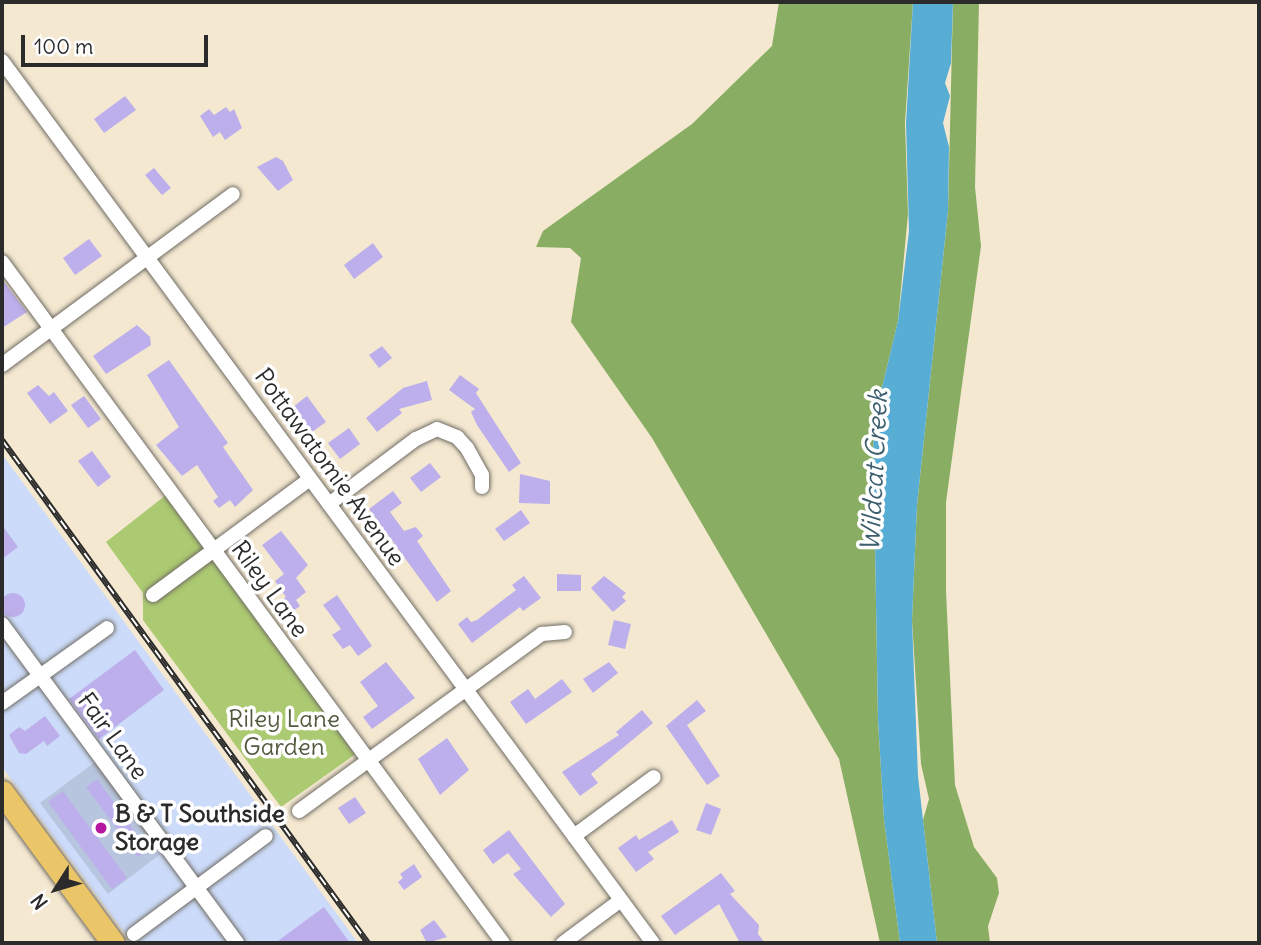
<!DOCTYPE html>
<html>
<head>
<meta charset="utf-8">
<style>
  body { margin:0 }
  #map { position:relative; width:1261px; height:945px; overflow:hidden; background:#f4e8d1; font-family:Delius,sans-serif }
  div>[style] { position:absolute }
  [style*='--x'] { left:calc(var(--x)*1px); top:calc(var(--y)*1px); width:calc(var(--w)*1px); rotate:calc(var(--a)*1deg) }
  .built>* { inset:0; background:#ccdbf9 }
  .industrial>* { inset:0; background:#b8c5de }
  .green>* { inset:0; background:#acca71 }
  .forest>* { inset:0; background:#89ae63 }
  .water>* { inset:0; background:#58add4 }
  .building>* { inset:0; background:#bcafeb }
  .round { border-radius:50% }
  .roads { filter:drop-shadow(0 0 2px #716d65) drop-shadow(0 0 2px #716d65) }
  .minor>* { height:14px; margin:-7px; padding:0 7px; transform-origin:7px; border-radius:7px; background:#fff }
  .trunk>* { height:23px; margin:-11.5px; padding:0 11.5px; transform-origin:11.5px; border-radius:11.5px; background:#ebc669 }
  .rail>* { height:6px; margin-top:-3px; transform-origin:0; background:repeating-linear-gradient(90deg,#fff 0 10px,#2b2b2b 0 20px); box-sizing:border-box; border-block:2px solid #2b2b2b }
  .dots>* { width:19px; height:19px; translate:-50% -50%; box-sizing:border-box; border:4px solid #fff; border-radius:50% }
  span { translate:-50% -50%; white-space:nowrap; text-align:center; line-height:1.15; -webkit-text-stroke:7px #fff; paint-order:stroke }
  .street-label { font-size:24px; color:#2b2b2b }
  .park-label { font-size:24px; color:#525b40 }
  .poi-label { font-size:24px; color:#2b2b2b; font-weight:700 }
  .left { translate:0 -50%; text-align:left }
  .water-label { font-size:26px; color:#3d5f6f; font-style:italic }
  .frame { position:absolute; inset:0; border:4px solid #2b2b2b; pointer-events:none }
  .north { position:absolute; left:21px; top:854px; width:70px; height:70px; -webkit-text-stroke:5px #fff; paint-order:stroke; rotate:233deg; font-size:19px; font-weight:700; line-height:28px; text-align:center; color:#2b2b2b }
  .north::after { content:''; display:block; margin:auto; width:24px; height:32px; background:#2b2b2b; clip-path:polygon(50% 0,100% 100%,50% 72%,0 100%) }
  .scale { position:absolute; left:21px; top:35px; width:187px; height:32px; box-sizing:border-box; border:4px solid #2b2b2b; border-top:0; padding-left:9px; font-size:21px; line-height:24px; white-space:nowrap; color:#2b2b2b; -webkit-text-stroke:5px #fff; paint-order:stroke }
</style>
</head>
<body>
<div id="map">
  <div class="built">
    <div style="clip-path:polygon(2px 454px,358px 943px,132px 943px,2px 767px)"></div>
  </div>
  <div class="industrial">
    <div style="clip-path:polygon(95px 762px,163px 852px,108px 894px,40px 803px)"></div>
  </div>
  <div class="green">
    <div style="clip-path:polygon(166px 495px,357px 753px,281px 807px,143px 620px,143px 593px,106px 542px)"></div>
  </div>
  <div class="forest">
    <div style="clip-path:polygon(779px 2px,913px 2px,905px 123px,908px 214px,898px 321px,873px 425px,878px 720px,884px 819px,900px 943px,880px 943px,839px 759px,652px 438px,571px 322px,581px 258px,570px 248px,536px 247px,543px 231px,692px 124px,772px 46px)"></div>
    <div style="clip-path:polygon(953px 2px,979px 2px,975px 187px,981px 246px,946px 502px,946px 591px,955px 785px,974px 847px,997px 878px,999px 893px,988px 926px,990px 943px,937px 943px,923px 820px,929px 799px,921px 764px,912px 620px,917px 505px,948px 211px)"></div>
  </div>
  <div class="water">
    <div style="clip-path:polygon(913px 2px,953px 2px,951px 63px,945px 83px,950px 96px,943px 123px,949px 147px,948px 211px,917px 505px,912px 620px,918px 776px,937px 943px,900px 943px,884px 819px,878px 720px,873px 425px,898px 321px,909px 231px,906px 123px)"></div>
  </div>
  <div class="building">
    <div style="clip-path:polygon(125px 96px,136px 110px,104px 133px,94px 119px)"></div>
    <div style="clip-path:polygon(226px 107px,230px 112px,234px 109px,242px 128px,225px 140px,220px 132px,213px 137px,200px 116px,209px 109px,214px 115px)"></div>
    <div style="clip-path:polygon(276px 157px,283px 161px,293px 180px,278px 191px,257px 167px)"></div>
    <div style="clip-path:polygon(154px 168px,171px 188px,162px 195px,145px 175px)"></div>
    <div style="clip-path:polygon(89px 239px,102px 256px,75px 275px,63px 258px)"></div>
    <div style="clip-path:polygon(373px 243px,383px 257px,354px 279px,344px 265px)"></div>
    <div style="clip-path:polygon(4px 282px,27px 312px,2px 328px,2px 284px)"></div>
    <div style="clip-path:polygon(137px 325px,150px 337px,151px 345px,106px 374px,93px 356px)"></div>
    <div style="clip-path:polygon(382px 346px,392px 358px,379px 368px,369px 355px)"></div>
    <div style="clip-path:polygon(169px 360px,228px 443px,223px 447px,253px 490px,235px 507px,230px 500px,219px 508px,213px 501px,218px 497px,197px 465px,182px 476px,156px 445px,179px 427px,147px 375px)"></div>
    <div style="clip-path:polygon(460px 375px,479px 389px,476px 393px,521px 463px,509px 472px,477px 425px,471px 412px,475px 409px,449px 390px)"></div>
    <div style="clip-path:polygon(427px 381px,432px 400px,399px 409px,402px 413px,377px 432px,366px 418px,403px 388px)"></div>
    <div style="clip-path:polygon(38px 385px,49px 396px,54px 392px,68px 411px,50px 424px,27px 393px)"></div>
    <div style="clip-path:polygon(84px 396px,101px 419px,88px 428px,71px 405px)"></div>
    <div style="clip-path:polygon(307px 396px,326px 422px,312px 432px,293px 407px)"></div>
    <div style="clip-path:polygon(349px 428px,360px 444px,340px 459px,328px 443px)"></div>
    <div style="clip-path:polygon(92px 451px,111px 477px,98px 487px,78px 461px)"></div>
    <div style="clip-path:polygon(430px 463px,441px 477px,421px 492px,410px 478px)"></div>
    <div style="clip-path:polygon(520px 474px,550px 481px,550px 504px,519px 503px)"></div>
    <div style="clip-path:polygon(393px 491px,402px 503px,390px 512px,404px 531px,416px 527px,423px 536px,417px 541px,451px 591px,437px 602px,369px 509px)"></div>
    <div style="clip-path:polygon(521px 510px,530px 523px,504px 541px,495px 529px)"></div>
    <div style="clip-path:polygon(2px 525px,18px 547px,2px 559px)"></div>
    <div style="clip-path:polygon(281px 531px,308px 565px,296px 578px,306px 592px,296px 600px,300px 606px,285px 617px,276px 605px,286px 597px,275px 581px,284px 574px,262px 545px)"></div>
    <div style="clip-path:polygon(557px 574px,581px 575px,581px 591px,557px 591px)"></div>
    <div style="clip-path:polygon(524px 576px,541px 598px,523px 611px,520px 607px,472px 643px,458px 624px,467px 617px,471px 622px,477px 620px,516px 590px,512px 585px)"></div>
    <div style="clip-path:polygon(604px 576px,626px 593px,622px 597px,626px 601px,613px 612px,591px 588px)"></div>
    <div class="round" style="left:1px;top:593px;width:24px;height:24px"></div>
    <div style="clip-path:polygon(337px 595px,372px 646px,358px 656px,350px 645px,343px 649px,332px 635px,341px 629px,323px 605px)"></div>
    <div style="clip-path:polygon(614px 620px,631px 624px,625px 649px,608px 645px)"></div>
    <div style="clip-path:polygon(135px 650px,164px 690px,99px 739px,69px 699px)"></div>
    <div style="clip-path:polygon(386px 662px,415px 698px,372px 729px,363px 717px,378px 706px,360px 682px)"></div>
    <div style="clip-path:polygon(609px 662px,618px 673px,593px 693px,583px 679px)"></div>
    <div style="clip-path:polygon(562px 679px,572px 692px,526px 724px,510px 702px,528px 689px,535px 699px)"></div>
    <div style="clip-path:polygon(697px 700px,706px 711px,687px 725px,720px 776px,707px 785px,666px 726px)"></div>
    <div style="clip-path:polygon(642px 710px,653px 723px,591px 774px,598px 783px,580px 796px,562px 772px,619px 735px,616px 732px)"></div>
    <div style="clip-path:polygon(45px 716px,60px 736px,47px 746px,44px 741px,26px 754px,19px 753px,9px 735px,19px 727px,25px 731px)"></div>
    <div style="clip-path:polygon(447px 738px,469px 770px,440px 795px,418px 759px)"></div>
    <div style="clip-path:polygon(97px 779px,148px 850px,138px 857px,86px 787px)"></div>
    <div style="clip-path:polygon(63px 791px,127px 878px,112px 889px,48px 802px)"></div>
    <div style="clip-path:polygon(355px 797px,366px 813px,349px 824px,338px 808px)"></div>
    <div style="clip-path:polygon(706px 803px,721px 809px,711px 835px,696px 830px)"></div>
    <div style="clip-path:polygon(672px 820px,679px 832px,648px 852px,654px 859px,636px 872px,618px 848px,636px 835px,639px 840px)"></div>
    <div style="clip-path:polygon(509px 830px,565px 904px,551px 917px,513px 874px,521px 869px,508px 853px,493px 864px,483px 850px)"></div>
    <div style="clip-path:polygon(414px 864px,422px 877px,404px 890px,398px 882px,403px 878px,400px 874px)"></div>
    <div style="clip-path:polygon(721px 873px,735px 891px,730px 894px,759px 925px,758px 934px,765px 943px,740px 943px,719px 904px,675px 935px,661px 916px)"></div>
    <div style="clip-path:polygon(324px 907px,350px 943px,275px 943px)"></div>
    <div style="clip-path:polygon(434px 920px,447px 937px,427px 943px,420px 930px)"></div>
  </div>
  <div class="roads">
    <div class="minor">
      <div style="--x:2;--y:61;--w:1096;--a:53.57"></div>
      <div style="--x:2;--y:262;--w:845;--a:53.66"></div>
      <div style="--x:2;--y:365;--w:287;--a:-36.5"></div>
      <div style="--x:329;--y:504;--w:109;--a:-36.8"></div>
      <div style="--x:416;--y:439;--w:23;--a:-25"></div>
      <div style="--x:437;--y:429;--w:22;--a:22"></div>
      <div style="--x:457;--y:437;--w:15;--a:48"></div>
      <div style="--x:467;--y:448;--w:31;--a:61"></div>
      <div style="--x:482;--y:475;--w:12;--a:90"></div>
      <div style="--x:153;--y:595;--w:195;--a:-36.5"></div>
      <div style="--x:2;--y:624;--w:396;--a:53.6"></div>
      <div style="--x:2;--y:703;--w:129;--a:-35.5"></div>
      <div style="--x:299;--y:811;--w:301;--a:-36.1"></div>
      <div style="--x:542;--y:634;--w:23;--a:-5"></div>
      <div style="--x:574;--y:836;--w:99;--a:-36.4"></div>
      <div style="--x:134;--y:934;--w:164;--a:-36.6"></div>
      <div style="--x:563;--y:943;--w:72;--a:-36.6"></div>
    </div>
    <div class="trunk">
      <div style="--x:2;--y:792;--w:187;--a:53.7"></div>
    </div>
  </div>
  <div class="rail">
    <div style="--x:2;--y:440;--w:622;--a:53.96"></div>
  </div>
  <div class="dots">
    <div style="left:101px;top:828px;background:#b5179e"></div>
  </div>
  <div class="street-label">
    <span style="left:330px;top:467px;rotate:54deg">Pottawatomie Avenue</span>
    <span style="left:270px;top:589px;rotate:54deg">Riley Lane</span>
    <span style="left:113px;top:736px;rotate:54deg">Fair Lane</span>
  </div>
  <div class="park-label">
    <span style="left:284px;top:733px">Riley Lane<br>Garden</span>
  </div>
  <div class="poi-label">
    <span class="left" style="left:115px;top:828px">B &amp; T Southside<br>Storage</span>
  </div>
  <div class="water-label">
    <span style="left:874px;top:471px;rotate:-87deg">Wildcat Creek</span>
  </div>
  <div class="frame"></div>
  <div class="north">N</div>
  <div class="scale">100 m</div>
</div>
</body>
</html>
